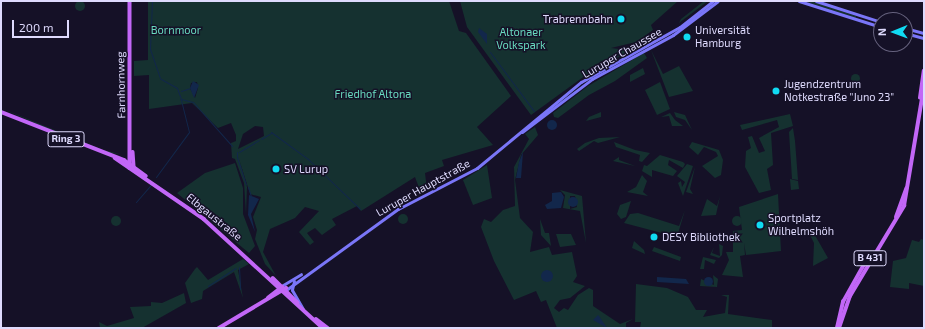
<!DOCTYPE html>
<html>
<head>
<meta charset="utf-8">
<style>
  body { margin:0 }
  #map { position:relative; width:925px; height:329px; overflow:hidden; background:#151127; font-family:"Exo 2",sans-serif }
  div>[style] { position:absolute }
  [style*='--x'] { left:calc(var(--x)*1px); top:calc(var(--y)*1px); width:calc(var(--w)*1px); rotate:calc(var(--a)*1deg) }
  .green>* { inset:0; background:#153130 }
  .round { border-radius:50% }
  .water>* { inset:0; background:#12274b }
  .stream>* { height:1px; margin:-0.5px; padding:0 0.5px; transform-origin:0.5px; border-radius:0.5px; background:#12274b }
  .secondary>* { height:3px; margin:-1.5px; padding:0 1.5px; transform-origin:1.5px; border-radius:1.5px; background:#7a76f8 }
  .primary>* { height:3.5px; margin:-1.75px; padding:0 1.75px; transform-origin:1.75px; border-radius:1.75px; background:#c267f7 }
  .dots>* { width:11px; height:11px; translate:-50% -50%; box-sizing:border-box; border:2px solid #151127; border-radius:50% }
  span { translate:-50% -50%; white-space:nowrap; text-align:center; line-height:1.15; -webkit-text-stroke:3px #151127; paint-order:stroke }
  .shield-label span { padding:1px 3px; background:#151127; border:1px solid; border-radius:3px; -webkit-text-stroke-width:0 }
  .shield-label { font-size:10px; color:#dedafd; font-weight:700 }
  .poi-label { font-size:11px; color:#dedafd }
  .right { translate:-100% -50%; text-align:right }
  .left { translate:0 -50%; text-align:left }
  .park-label { font-size:11px; color:#68dabf }
  .street-label { font-size:11px; color:#dedafd }
  .frame { position:absolute; inset:0; border:2px solid #dedafd; pointer-events:none }
  .north { position:absolute; left:873px; top:12px; width:40px; height:40px; box-sizing:border-box; background:#151127; border:1px solid #65617d; border-radius:50%; rotate:269deg; font-size:11px; font-weight:700; line-height:16px; text-align:center; color:#dedafd }
  .north::after { content:''; display:block; margin:auto; width:14px; height:18px; background:#10daf2; clip-path:polygon(50% 0,100% 100%,50% 72%,0 100%) }
  .scale { position:absolute; left:12px; top:20px; width:57px; height:18px; box-sizing:border-box; border:2px solid #dedafd; border-top:0; padding-left:5px; font-size:12px; line-height:14px; white-space:nowrap; color:#dedafd; -webkit-text-stroke:3px #151127; paint-order:stroke }
</style>
</head>
<body>
<div id="map">
  <div class="green">
    <div style="clip-path:polygon(evenodd,148px 1px,449px 1px,459px 31px,466px 33px,511px 96px,477px 127px,493px 145px,442px 160px,444px 166px,425px 173px,427px 190px,421px 193px,415px 177px,361px 211px,357px 206px,332px 219px,336px 225px,322px 235px,315px 228px,307px 233px,314px 242px,310px 245px,299px 232px,319px 211px,305px 207px,295px 218px,270px 229px,263px 252px,276px 276px,265px 264px,255px 239px,257px 230px,253px 217px,261px 197px,250px 194px,239px 159px,247px 187px,246px 214px,244px 183px,235px 159px,232px 158px,231px 143px,236px 141px,236px 135px,231px 123px,218px 128px,192px 103px,149px 109px,149px 75px,134px 76px,134px 61px,148px 60px,148px 1px,197px 82px,198px 88px,195px 98px,190px 88px,191px 83px,197px 82px,148px 1px,255px 126px,263px 127px,264px 136px,238px 149px,243px 134px,255px 126px)"></div>
    <div style="clip-path:polygon(460px 1px,678px 1px,651px 25px,653px 30px,636px 42px,611px 48px,627px 50px,640px 44px,642px 39px,646px 36px,642px 44px,586px 75px,531px 115px,467px 27px)"></div>
    <div style="clip-path:polygon(704px 1px,708px 1px,679px 23px,681px 19px)"></div>
    <div style="clip-path:polygon(804px 1px,811px 1px,856px 16px,856px 18px)"></div>
    <div class="round" style="left:75px;top:1px;width:10px;height:10px"></div>
    <div style="clip-path:polygon(651px 50px,663px 74px,679px 66px,693px 91px,669px 97px)"></div>
    <div style="clip-path:polygon(644px 53px,647px 58px,615px 81px,589px 95px,558px 118px,554px 117px,553px 113px,588px 86px)"></div>
    <div style="clip-path:polygon(643px 68px,645px 74px,630px 82px,630px 75px)"></div>
    <div class="round" style="left:850.5px;top:73.5px;width:9px;height:9px"></div>
    <div style="clip-path:polygon(660px 82px,670px 109px,657px 115px,645px 90px)"></div>
    <div style="clip-path:polygon(1px 108px,103px 150px,120px 154px,101px 152px)"></div>
    <div style="clip-path:polygon(601px 112px,601px 117px,586px 121px,589px 117px)"></div>
    <div style="clip-path:polygon(674px 112px,685px 115px,692px 130px,685px 120px,676px 117px)"></div>
    <div style="clip-path:polygon(670px 113px,675px 120px,683px 126px,672px 126px,669px 116px,661px 117px)"></div>
    <div style="clip-path:polygon(790px 114px,793px 126px,771px 133px,773px 165px,767px 169px,771px 190px,759px 193px,745px 167px,746px 151px,751px 148px,748px 137px,752px 136px,759px 153px,765px 151px,759px 138px,779px 127px,777px 120px,742px 130px,740px 125px)"></div>
    <div style="clip-path:polygon(535px 127px,538px 135px,521px 155px,515px 180px,520px 218px,533px 232px,530px 252px,549px 247px,552px 255px,572px 252px,577px 276px,573px 282px,585px 286px,570px 298px,560px 300px,554px 308px,559px 312px,564px 308px,568px 310px,578px 295px,589px 288px,593px 290px,593px 306px,620px 324px,633px 319px,626px 323px,626px 328px,557px 328px,546px 300px,541px 302px,536px 291px,514px 300px,494px 261px,481px 227px,484px 219px,491px 222px,503px 210px,515px 206px,514px 167px,529px 139px,525px 134px)"></div>
    <div style="clip-path:polygon(793px 128px,795px 141px,798px 180px,792px 179px,789px 132px)"></div>
    <div style="clip-path:polygon(620px 137px,598px 143px,594px 141px,579px 151px,577px 149px,585px 143px,599px 138px)"></div>
    <div style="clip-path:polygon(614px 142px,635px 150px,650px 153px,642px 162px,639px 161px,640px 155px,616px 147px)"></div>
    <div style="clip-path:polygon(692px 142px,719px 150px,723px 160px,721px 175px,715px 178px,702px 166px,718px 156px,716px 152px,704px 147px,698px 155px,689px 147px)"></div>
    <div style="clip-path:polygon(660px 155px,683px 162px,685px 164px,683px 168px,669px 160px,668px 165px,677px 171px,673px 176px,652px 170px,652px 177px,642px 171px,644px 165px,647px 166px)"></div>
    <div style="clip-path:polygon(619px 157px,619px 160px,635px 166px,613px 161px)"></div>
    <div style="clip-path:polygon(235px 163px,243px 188px,243px 214px,255px 246px,249px 253px,177px 193px,205px 173px)"></div>
    <div style="clip-path:polygon(687px 164px,693px 166px,683px 196px,678px 183px,681px 181px,682px 187px,685px 182px,677px 176px)"></div>
    <div style="clip-path:polygon(487px 165px,492px 198px,473px 205px,463px 180px)"></div>
    <div style="clip-path:polygon(695px 167px,690px 189px,693px 194px,686px 192px)"></div>
    <div style="clip-path:polygon(642px 175px,647px 181px,643px 192px,648px 196px,627px 192px,636px 187px)"></div>
    <div style="clip-path:polygon(790px 179px,798px 181px,799px 189px,791px 190px)"></div>
    <div style="clip-path:polygon(evenodd,560px 190px,582px 196px,586px 243px,580px 211px,563px 208px,565px 195px,560px 190px,570px 196px,575px 196px,577px 207px,570px 209px,570px 196px)"></div>
    <div style="clip-path:polygon(778px 194px,781px 251px,746px 255px,744px 243px,745px 255px,740px 256px,743px 277px,722px 275px,729px 260px,726px 252px,733px 252px,733px 231px,742px 230px,739px 207px)"></div>
    <div style="clip-path:polygon(720px 196px,716px 215px,701px 216px,707px 199px,717px 206px)"></div>
    <div style="clip-path:polygon(631px 201px,626px 217px,621px 219px,617px 214px,620px 205px)"></div>
    <div style="clip-path:polygon(685px 210px,677px 237px,624px 223px,630px 214px,638px 213px,679px 226px)"></div>
    <div class="round" style="left:398px;top:214px;width:10px;height:10px"></div>
    <div class="round" style="left:111px;top:216px;width:10px;height:10px"></div>
    <div class="round" style="left:732px;top:216px;width:10px;height:10px"></div>
    <div style="clip-path:polygon(540px 219px,545px 233px,549px 233px,551px 246px,541px 235px)"></div>
    <div style="clip-path:polygon(812px 230px,828px 258px,813px 266px,814px 243px,809px 233px)"></div>
    <div style="clip-path:polygon(556px 234px,571px 234px,576px 245px,560px 247px)"></div>
    <div style="clip-path:polygon(921px 239px,924px 240px,924px 286px,909px 283px,909px 289px,890px 287px,893px 261px,906px 258px,912px 240px,919px 242px)"></div>
    <div style="clip-path:polygon(634px 241px,644px 250px,645px 254px,632px 248px)"></div>
    <div style="clip-path:polygon(719px 244px,723px 246px,722px 255px,719px 258px,710px 255px,714px 247px,712px 253px,720px 256px)"></div>
    <div style="clip-path:polygon(654px 247px,681px 257px,680px 261px,652px 251px)"></div>
    <div style="clip-path:polygon(703px 257px,716px 260px,714px 264px,705px 260px,704px 269px,700px 269px)"></div>
    <div style="clip-path:polygon(243px 259px,249px 264px,238px 270px,243px 298px,234px 272px,203px 291px,202px 299px,191px 303px,185px 283px,195px 269px,197px 267px,208px 280px)"></div>
    <div style="clip-path:polygon(713px 275px,718px 279px,717px 287px,700px 286px,701px 279px,714px 285px)"></div>
    <div style="clip-path:polygon(636px 284px,667px 288px,688px 297px,696px 310px,707px 310px,703px 317px,725px 313px,727px 297px,721px 295px,729px 295px,728px 314px,772px 320px,772px 328px,640px 328px,641px 322px,635px 322px)"></div>
    <div style="clip-path:polygon(184px 293px,186px 303px,142px 328px,100px 328px,99px 322px,107px 326px,134px 318px,130px 307px,151px 306px,151px 302px,162px 303px)"></div>
  </div>
  <div class="water">
    <div style="clip-path:polygon(479px 28px,487px 34px,487px 44px,478px 32px)"></div>
    <div style="clip-path:polygon(193px 81px,199px 85px,194px 98px,190px 88px)"></div>
    <div class="round" style="left:547px;top:120px;width:10px;height:10px"></div>
    <div style="clip-path:polygon(523px 152px,521px 178px,516px 178px,519px 162px)"></div>
    <div style="clip-path:polygon(561px 192px,564px 197px,561px 208px,547px 209px,545px 205px,552px 201px,552px 193px)"></div>
    <div style="clip-path:polygon(249px 195px,259px 199px,251px 214px,255px 232px,248px 215px)"></div>
    <div class="round" style="left:568px;top:197px;width:10px;height:10px"></div>
    <div class="round" style="left:541px;top:270px;width:12px;height:12px"></div>
    <div class="round" style="left:703.5px;top:276.5px;width:9px;height:9px"></div>
    <div style="clip-path:polygon(657px 277px,686px 279px,689px 284px,657px 282px)"></div>
    <div style="clip-path:polygon(598px 315px,599px 316px,607px 328px,593px 320px)"></div>
  </div>
  <div class="stream">
    <div style="--x:152;--y:1;--w:48;--a:92.4"></div>
    <div style="--x:150;--y:49;--w:31;--a:71"></div>
    <div style="--x:490;--y:52;--w:74;--a:53.3"></div>
    <div style="--x:161;--y:79;--w:18;--a:29"></div>
    <div style="--x:177;--y:88;--w:12;--a:70"></div>
    <div style="--x:181;--y:99;--w:12;--a:14"></div>
    <div style="--x:193;--y:102;--w:59;--a:48.4"></div>
    <div style="--x:181;--y:91;--w:9;--a:-18"></div>
    <div style="--x:271;--y:132;--w:46;--a:36.1"></div>
    <div style="--x:308;--y:159;--w:72;--a:43.9"></div>
    <div style="--x:261;--y:139;--w:12;--a:-31"></div>
    <div style="--x:239;--y:152;--w:23;--a:-31"></div>
    <div style="--x:237;--y:156;--w:4;--a:-90"></div>
    <div style="--x:237;--y:157;--w:29;--a:72"></div>
    <div style="--x:156;--y:177;--w:56;--a:-53.7"></div>
    <div style="--x:189;--y:132;--w:34;--a:-104"></div>
    <div style="--x:248;--y:187;--w:9;--a:72"></div>
    <div style="--x:136;--y:202;--w:23;--a:-49"></div>
    <div style="--x:239;--y:267;--w:22;--a:87"></div>
    <div style="--x:208;--y:286;--w:33;--a:-33"></div>
  </div>
  <div class="secondary">
    <div style="--x:799;--y:1;--w:86;--a:17.6"></div>
    <div style="--x:816;--y:1;--w:68;--a:17.9"></div>
    <div style="--x:905;--y:28;--w:20;--a:15"></div>
    <div style="--x:905;--y:33;--w:20;--a:15"></div>
    <div style="--x:522;--y:132;--w:88;--a:-37.1"></div>
    <div style="--x:592;--y:79;--w:92;--a:-28.5"></div>
    <div style="--x:673;--y:35;--w:56;--a:-37.1"></div>
    <div style="--x:294;--y:281;--w:9;--a:103"></div>
    <div style="--x:292;--y:290;--w:22;--a:60"></div>
    <div style="--x:283;--y:285;--w:21;--a:-31"></div>
    <div style="--x:286;--y:290;--w:138;--a:-35.9"></div>
    <div style="--x:398;--y:209;--w:89;--a:-27.4"></div>
    <div style="--x:477;--y:168;--w:135;--a:-39.6"></div>
    <div style="--x:581;--y:82;--w:113;--a:-29.1"></div>
    <div style="--x:680;--y:27;--w:42;--a:-38.2"></div>
  </div>
  <div class="primary">
    <div style="--x:130;--y:1;--w:167;--a:90"></div>
    <div style="--x:920;--y:98;--w:27;--a:-82"></div>
    <div style="--x:1;--y:112;--w:132;--a:21.3"></div>
    <div style="--x:124;--y:160;--w:27;--a:36"></div>
    <div style="--x:133;--y:152;--w:14;--a:86"></div>
    <div style="--x:115;--y:158;--w:108;--a:34.4"></div>
    <div style="--x:204;--y:219;--w:161;--a:42.5"></div>
    <div style="--x:896;--y:217;--w:30;--a:-70"></div>
    <div style="--x:273;--y:278;--w:35;--a:45"></div>
    <div style="--x:268;--y:298;--w:18;--a:-38"></div>
    <div style="--x:316;--y:319;--w:15;--a:37"></div>
    <div style="--x:219;--y:328;--w:78;--a:-30.8"></div>
    <div style="--x:837;--y:328;--w:27;--a:-77"></div>
    <div style="--x:843;--y:302;--w:47;--a:-60.7"></div>
    <div style="--x:839;--y:328;--w:34;--a:-71"></div>
    <div style="--x:850;--y:296;--w:105;--a:-59"></div>
    <div style="--x:904;--y:206;--w:121;--a:-80.5"></div>
  </div>
  <div class="dots">
    <div style="left:621px;top:19px;background:#10daf2"></div>
    <div style="left:687px;top:37px;background:#10daf2"></div>
    <div style="left:776px;top:91px;background:#10daf2"></div>
    <div style="left:276px;top:169px;background:#10daf2"></div>
    <div style="left:760px;top:225px;background:#10daf2"></div>
    <div style="left:654px;top:237px;background:#10daf2"></div>
  </div>
  <div class="shield-label">
    <span style="left:66px;top:139px">Ring 3</span>
    <span style="left:870px;top:258px">B 431</span>
  </div>
  <div class="poi-label">
    <span class="right" style="left:613px;top:19px">Trabrennbahn</span>
    <span class="left" style="left:695px;top:37px">Universität<br>Hamburg</span>
    <span class="left" style="left:784px;top:91px">Jugendzentrum<br>Notkestraße "Juno 23"</span>
    <span class="left" style="left:284px;top:169px">SV Lurup</span>
    <span class="left" style="left:768px;top:225px">Sportplatz<br>Wilhelmshöh</span>
    <span class="left" style="left:662px;top:237px">DESY Bibliothek</span>
  </div>
  <div class="park-label">
    <span style="left:176px;top:30px">Bornmoor</span>
    <span style="left:521px;top:39px">Altonaer<br>Volkspark</span>
    <span style="left:373px;top:94px">Friedhof Altona</span>
  </div>
  <div class="street-label">
    <span style="left:622px;top:53px;rotate:-30deg">Luruper Chaussee</span>
    <span style="left:121px;top:85px;rotate:-91deg">Farnhornweg</span>
    <span style="left:423px;top:188px;rotate:-29deg">Luruper Hauptstraße</span>
    <span style="left:214px;top:217px;rotate:39deg">Elbgaustraße</span>
  </div>
  <div class="frame"></div>
  <div class="north">N</div>
  <div class="scale">200 m</div>
</div>
</body>
</html>
